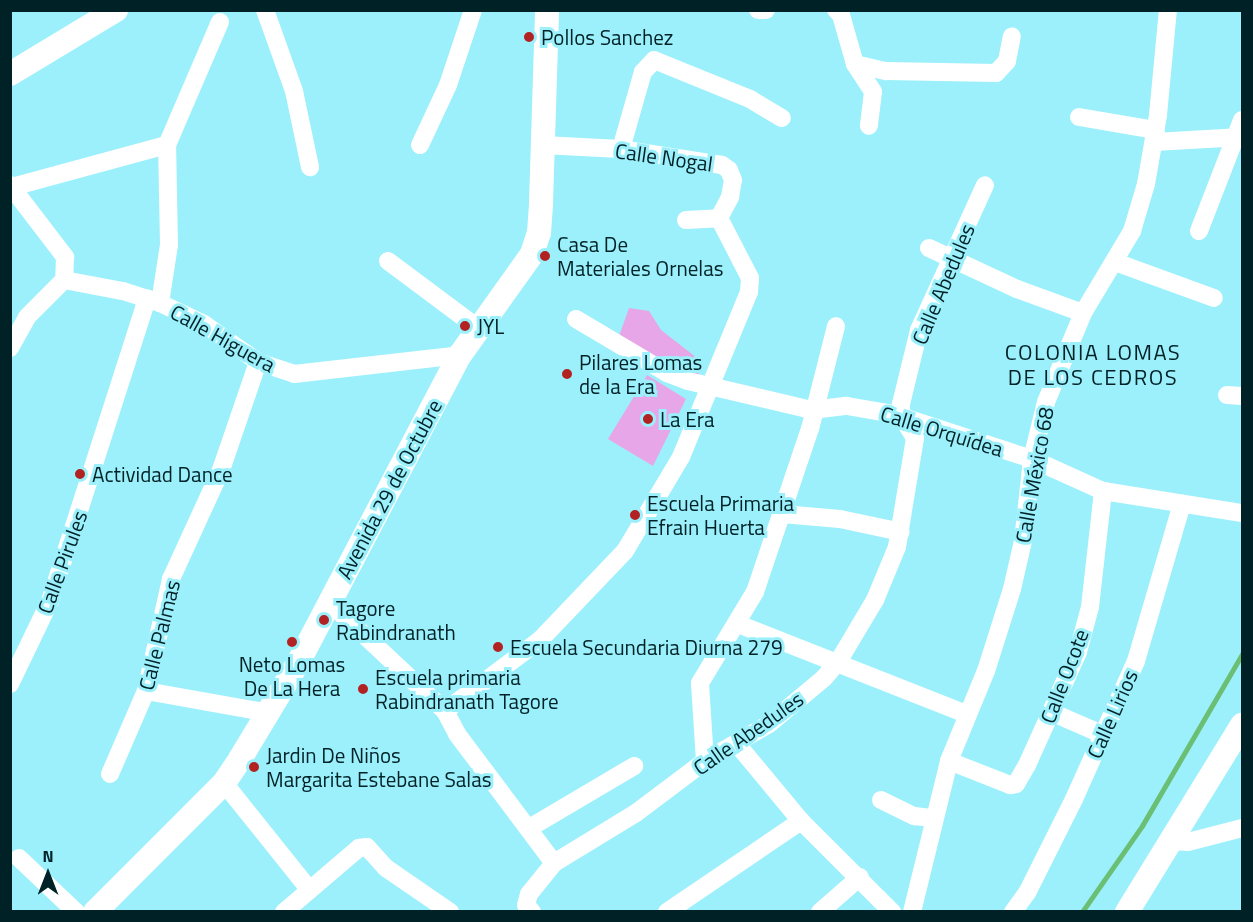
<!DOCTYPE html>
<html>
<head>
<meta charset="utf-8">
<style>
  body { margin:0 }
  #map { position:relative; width:1253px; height:922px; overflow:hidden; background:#9cf0fb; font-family:"Titillium Web",sans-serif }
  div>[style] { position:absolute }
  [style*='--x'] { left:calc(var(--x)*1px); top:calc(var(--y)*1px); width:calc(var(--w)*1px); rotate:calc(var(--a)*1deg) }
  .green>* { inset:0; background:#e7a6e7 }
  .stream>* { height:4.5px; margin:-2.25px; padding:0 2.25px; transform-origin:2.25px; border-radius:2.25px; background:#6bbf75 }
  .street>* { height:18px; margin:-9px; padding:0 9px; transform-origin:9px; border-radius:9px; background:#fff }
  .secondary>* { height:24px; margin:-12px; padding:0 12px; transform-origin:12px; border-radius:12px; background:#fff }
  .dots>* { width:16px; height:16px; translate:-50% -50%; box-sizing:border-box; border:3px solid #9cf0fb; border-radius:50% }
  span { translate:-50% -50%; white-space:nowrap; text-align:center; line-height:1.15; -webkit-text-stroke:6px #9cf0fb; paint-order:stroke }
  .poi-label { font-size:21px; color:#002227 }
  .left { translate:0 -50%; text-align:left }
  .street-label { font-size:21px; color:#002227 }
  .neighbourhood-label { font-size:22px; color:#002227; letter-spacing:1.5px }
  .frame { position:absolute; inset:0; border:12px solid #002227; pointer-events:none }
  .north { position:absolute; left:18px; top:844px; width:60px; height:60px; -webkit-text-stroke:4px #9cf0fb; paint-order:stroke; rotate:0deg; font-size:16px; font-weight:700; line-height:24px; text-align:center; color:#002227 }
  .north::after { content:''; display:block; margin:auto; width:21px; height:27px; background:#002227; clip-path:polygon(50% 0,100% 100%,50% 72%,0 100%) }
</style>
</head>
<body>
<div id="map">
  <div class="green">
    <div style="clip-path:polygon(629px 308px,649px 311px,661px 330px,697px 358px,699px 376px,673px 372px,618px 339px)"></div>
    <div style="clip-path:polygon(647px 375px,686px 399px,653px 466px,608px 439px)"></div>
  </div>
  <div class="stream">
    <div style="--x:1082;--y:912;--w:105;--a:-55.1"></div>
    <div style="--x:1142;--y:826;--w:199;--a:-59.8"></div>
  </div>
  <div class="street">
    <div style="--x:265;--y:10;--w:86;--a:70.3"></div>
    <div style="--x:294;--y:91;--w:78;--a:78.1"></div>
    <div style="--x:758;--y:10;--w:8;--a:0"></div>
    <div style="--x:836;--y:10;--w:7;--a:45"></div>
    <div style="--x:841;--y:15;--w:51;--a:74.1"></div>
    <div style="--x:855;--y:64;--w:32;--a:13"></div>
    <div style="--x:886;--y:71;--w:110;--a:1"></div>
    <div style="--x:996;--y:73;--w:16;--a:-47"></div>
    <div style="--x:1007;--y:61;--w:25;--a:-79"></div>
    <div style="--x:855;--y:64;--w:33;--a:57"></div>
    <div style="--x:873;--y:92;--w:34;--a:97"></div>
    <div style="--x:1079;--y:117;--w:78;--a:9.6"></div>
    <div style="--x:1154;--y:142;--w:88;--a:-3.3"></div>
    <div style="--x:420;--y:145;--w:66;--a:-65"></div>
    <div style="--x:448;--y:85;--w:79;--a:-71.6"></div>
    <div style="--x:621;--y:149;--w:80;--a:-74.1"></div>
    <div style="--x:643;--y:72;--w:16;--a:-47"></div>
    <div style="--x:654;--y:60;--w:104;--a:22.1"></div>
    <div style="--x:750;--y:99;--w:37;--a:31"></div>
    <div style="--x:10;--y:185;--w:91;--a:52.6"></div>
    <div style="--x:65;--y:257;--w:23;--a:92"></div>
    <div style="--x:12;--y:187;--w:161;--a:-15.2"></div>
    <div style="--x:686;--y:220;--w:33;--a:-3"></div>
    <div style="--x:1199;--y:231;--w:119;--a:-68.8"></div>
    <div style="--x:929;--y:248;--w:97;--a:25"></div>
    <div style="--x:1017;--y:289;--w:70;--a:20"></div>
    <div style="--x:388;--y:261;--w:112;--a:36.7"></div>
    <div style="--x:1115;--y:262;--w:105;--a:20"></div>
    <div style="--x:64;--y:280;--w:60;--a:10.6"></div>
    <div style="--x:123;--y:291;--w:39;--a:18"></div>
    <div style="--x:160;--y:303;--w:49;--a:25.5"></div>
    <div style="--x:204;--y:324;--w:66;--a:35.1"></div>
    <div style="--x:258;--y:362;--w:38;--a:18"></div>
    <div style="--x:294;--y:374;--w:167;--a:-6.5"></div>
    <div style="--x:160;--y:303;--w:59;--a:-81.2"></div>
    <div style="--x:169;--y:245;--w:100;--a:-91.1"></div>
    <div style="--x:167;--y:145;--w:134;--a:-66.7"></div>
    <div style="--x:576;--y:319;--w:106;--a:30.7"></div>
    <div style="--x:667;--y:373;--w:22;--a:21"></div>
    <div style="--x:688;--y:381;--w:127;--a:13.2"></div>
    <div style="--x:812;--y:410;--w:35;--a:-7"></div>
    <div style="--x:847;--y:406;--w:48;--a:9.7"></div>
    <div style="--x:894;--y:414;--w:145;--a:18.1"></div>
    <div style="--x:1032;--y:459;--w:78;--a:24.3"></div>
    <div style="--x:1103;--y:491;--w:141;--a:9"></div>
    <div style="--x:10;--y:348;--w:35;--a:-61"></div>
    <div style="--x:27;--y:317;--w:52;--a:-45"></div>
    <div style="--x:1227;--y:395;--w:15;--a:4"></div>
    <div style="--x:782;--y:514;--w:58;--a:4.9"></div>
    <div style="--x:840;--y:519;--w:62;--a:12"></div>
    <div style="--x:329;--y:602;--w:159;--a:43.2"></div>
    <div style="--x:445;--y:711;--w:26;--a:62"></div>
    <div style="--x:457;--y:734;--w:161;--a:53.1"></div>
    <div style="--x:738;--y:624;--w:245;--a:21.5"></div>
    <div style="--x:10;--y:684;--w:92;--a:-64.3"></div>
    <div style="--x:50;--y:601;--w:318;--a:-72.2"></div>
    <div style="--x:146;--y:691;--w:125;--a:10.1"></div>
    <div style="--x:445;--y:711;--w:119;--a:-36.8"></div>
    <div style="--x:540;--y:640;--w:123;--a:-46.3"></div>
    <div style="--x:625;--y:551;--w:109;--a:-59.2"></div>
    <div style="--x:681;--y:457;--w:178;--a:-67.6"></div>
    <div style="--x:749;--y:292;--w:14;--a:-86"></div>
    <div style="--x:750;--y:278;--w:68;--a:-117.3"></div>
    <div style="--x:719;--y:218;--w:24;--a:-62"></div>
    <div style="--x:730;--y:197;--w:17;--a:-80"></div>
    <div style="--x:733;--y:180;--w:11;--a:-112"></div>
    <div style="--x:729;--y:170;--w:9;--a:-144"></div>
    <div style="--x:722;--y:165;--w:102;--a:-171"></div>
    <div style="--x:621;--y:149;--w:79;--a:-177.1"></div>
    <div style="--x:1051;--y:712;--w:58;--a:23.5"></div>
    <div style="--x:737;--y:744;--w:100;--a:50.3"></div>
    <div style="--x:801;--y:821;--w:129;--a:45"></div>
    <div style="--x:705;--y:761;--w:78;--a:-93.7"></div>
    <div style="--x:700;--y:683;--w:106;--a:-58.9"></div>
    <div style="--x:755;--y:592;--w:172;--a:-71.4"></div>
    <div style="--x:810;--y:429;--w:106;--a:-75.8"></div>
    <div style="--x:949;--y:761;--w:66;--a:21.5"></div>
    <div style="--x:1010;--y:785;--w:6;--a:-9"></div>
    <div style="--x:1016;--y:784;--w:22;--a:-60"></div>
    <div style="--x:1027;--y:765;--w:124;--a:-65.7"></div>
    <div style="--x:1078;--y:652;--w:47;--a:-75.1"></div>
    <div style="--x:1090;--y:607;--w:117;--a:-83.6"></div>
    <div style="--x:110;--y:774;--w:90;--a:-66.6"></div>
    <div style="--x:146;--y:691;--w:115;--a:-77.4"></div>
    <div style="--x:171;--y:579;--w:120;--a:-65.4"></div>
    <div style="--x:221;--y:470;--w:114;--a:-71.1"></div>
    <div style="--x:224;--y:783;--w:134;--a:51.3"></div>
    <div style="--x:881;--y:800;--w:37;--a:26"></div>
    <div style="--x:914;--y:816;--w:20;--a:6"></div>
    <div style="--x:531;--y:827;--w:120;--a:-30.6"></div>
    <div style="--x:1171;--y:841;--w:17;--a:3"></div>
    <div style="--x:1188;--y:842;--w:56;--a:-14.5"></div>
    <div style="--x:19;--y:858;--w:79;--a:43.5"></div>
    <div style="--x:284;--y:912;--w:99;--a:-40.5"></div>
    <div style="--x:359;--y:848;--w:8;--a:-7"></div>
    <div style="--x:367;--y:847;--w:28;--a:48"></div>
    <div style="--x:386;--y:868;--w:78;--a:34.5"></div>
    <div style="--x:532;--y:912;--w:9;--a:-131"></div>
    <div style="--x:526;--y:905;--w:11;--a:-75"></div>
    <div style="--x:529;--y:894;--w:40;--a:-51"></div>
    <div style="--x:554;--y:863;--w:96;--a:-31.4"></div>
    <div style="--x:636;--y:813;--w:86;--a:-37"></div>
    <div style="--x:705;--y:761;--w:74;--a:-30"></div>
    <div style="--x:769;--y:724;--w:72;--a:-39.9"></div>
    <div style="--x:824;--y:678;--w:21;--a:-49"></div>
    <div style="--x:838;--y:662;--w:72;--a:-59.2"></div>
    <div style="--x:875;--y:600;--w:57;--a:-67.5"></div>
    <div style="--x:897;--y:547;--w:110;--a:-80.6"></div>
    <div style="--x:915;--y:438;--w:26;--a:-122"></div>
    <div style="--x:901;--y:416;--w:12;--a:-90"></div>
    <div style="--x:901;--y:404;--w:76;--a:-76.3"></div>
    <div style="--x:919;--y:330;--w:159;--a:-65.5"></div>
    <div style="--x:667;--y:912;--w:162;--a:-34.2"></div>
    <div style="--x:820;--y:912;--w:53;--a:-41.2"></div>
    <div style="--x:912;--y:912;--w:155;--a:-76.2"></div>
    <div style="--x:949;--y:761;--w:97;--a:-67.7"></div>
    <div style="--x:986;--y:671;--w:86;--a:-72.4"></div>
    <div style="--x:1012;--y:589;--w:49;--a:-77.1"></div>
    <div style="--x:1023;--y:541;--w:82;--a:-83.7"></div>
    <div style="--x:1032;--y:459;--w:59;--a:-76.2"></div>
    <div style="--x:1046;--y:402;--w:96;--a:-67.4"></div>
    <div style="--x:1083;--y:313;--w:96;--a:-59.1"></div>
    <div style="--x:1132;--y:231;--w:49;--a:-73.4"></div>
    <div style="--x:1146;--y:184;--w:70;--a:-80.1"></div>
    <div style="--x:1158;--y:115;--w:105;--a:-84.6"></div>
    <div style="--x:1013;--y:912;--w:24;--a:-54"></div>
    <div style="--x:1027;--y:893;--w:105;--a:-63.4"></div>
    <div style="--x:1074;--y:799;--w:151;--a:-65.8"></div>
    <div style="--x:1136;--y:661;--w:164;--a:-73.7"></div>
  </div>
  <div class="secondary">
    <div style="--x:10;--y:74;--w:124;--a:-31.1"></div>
    <div style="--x:95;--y:912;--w:182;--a:-45"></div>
    <div style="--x:224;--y:783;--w:29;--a:-56"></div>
    <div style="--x:240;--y:759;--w:112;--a:-58.9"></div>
    <div style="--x:298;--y:663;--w:348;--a:-62.3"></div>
    <div style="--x:460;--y:355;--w:124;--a:-54.5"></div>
    <div style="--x:532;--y:254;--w:22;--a:-72"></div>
    <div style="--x:539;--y:233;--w:30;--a:-86"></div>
    <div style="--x:541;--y:203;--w:193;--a:-88.2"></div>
    <div style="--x:1127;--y:912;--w:220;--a:-58.4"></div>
  </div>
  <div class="dots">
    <div style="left:529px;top:37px;background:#b22222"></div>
    <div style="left:545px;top:256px;background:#b22222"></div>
    <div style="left:465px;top:326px;background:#b22222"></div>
    <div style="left:567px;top:374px;background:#b22222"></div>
    <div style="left:648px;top:419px;background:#b22222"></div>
    <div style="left:80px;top:474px;background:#b22222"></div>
    <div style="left:635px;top:515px;background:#b22222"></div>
    <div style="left:324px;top:620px;background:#b22222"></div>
    <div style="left:292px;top:642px;background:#b22222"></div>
    <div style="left:498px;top:647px;background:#b22222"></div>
    <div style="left:363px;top:689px;background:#b22222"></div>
    <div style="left:254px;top:767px;background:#b22222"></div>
  </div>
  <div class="poi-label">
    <span class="left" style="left:541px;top:37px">Pollos Sanchez</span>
    <span class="left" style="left:557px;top:256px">Casa De<br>Materiales Ornelas</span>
    <span class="left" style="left:477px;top:326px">JYL</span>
    <span class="left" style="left:579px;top:374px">Pilares Lomas<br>de la Era</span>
    <span class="left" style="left:660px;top:419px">La Era</span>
    <span class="left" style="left:92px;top:474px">Actividad Dance</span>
    <span class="left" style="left:647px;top:515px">Escuela Primaria<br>Efrain Huerta</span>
    <span class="left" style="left:336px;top:620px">Tagore<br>Rabindranath</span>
    <span class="left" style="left:510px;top:647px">Escuela Secundaria Diurna 279</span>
    <span style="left:292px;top:676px">Neto Lomas<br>De La Hera</span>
    <span class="left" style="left:375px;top:689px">Escuela primaria<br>Rabindranath Tagore</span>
    <span class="left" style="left:266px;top:767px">Jardin De Niños<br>Margarita Estebane Salas</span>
  </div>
  <div class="street-label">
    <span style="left:664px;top:157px;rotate:8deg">Calle Nogal</span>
    <span style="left:943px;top:284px;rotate:-67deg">Calle Abedules</span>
    <span style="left:223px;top:338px;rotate:29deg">Calle Higuera</span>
    <span style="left:942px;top:431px;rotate:17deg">Calle Orquídea</span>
    <span style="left:1034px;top:475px;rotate:-80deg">Calle México 68</span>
    <span style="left:389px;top:489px;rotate:-62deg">Avenida 29 de Octubre</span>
    <span style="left:62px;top:562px;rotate:-70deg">Calle Pirules</span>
    <span style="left:159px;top:635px;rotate:-76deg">Calle Palmas</span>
    <span style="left:1064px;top:676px;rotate:-69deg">Calle Ocote</span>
    <span style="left:1112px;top:714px;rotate:-66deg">Calle Lirios</span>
    <span style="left:748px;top:733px;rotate:-35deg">Calle Abedules</span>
  </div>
  <div class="neighbourhood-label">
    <span style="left:1093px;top:365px">COLONIA LOMAS<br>DE LOS CEDROS</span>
  </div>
  <div class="frame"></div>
  <div class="north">N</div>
</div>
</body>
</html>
